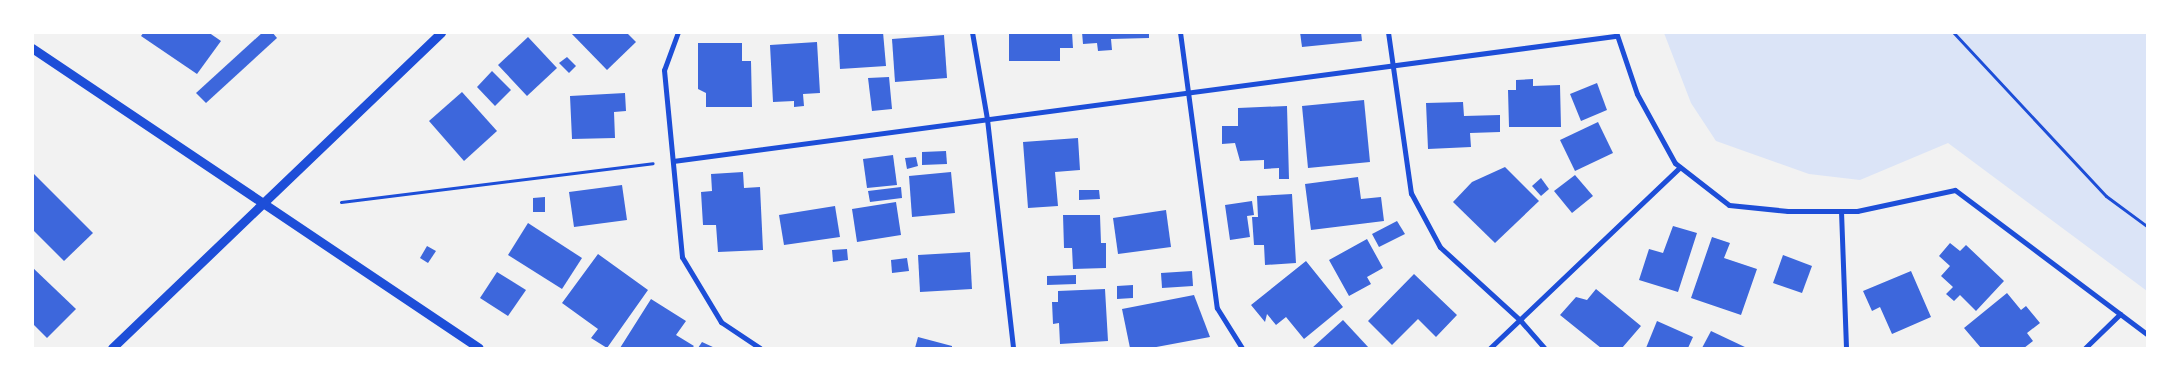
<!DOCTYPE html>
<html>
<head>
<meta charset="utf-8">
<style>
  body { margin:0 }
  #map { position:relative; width:2180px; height:381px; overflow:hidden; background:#f2f2f2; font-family:Signika,sans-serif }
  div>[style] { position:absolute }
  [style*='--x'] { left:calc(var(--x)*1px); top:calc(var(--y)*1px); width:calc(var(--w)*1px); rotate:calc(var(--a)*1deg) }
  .green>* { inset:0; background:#dbe4f7 }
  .building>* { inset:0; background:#3d67dc }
  .path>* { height:3px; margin:-1.5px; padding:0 1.5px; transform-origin:1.5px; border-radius:1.5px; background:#1d4ed8 }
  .minor>* { height:5px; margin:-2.5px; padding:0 2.5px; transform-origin:2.5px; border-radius:2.5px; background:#1d4ed8 }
  .tertiary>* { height:9px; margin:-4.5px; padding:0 4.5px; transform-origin:4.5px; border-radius:4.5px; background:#1d4ed8 }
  span { translate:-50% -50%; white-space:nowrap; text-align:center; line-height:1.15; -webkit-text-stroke:4px #fff; paint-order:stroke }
  .frame { position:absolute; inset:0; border:34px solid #fff; pointer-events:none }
</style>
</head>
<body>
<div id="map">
  <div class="green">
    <div style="clip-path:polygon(1664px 33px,2147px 33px,2147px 291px,1948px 143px,1860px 180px,1809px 174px,1716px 141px,1691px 103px)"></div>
  </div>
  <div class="building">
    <div style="clip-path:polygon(144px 32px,208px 32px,221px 41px,197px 74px,141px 36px)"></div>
    <div style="clip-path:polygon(263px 32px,272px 32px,277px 38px,206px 103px,196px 93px)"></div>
    <div style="clip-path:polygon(570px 32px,626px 32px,636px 42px,607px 70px)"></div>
    <div style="clip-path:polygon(838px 32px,883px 32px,886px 66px,840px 69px)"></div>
    <div style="clip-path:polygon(1009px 32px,1072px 32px,1073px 48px,1060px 48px,1060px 61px,1009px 61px)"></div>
    <div style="clip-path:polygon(1082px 32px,1149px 32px,1149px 38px,1111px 39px,1112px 50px,1098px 51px,1097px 43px,1083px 44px)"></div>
    <div style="clip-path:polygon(1300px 32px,1361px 32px,1362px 41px,1302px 47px)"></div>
    <div style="clip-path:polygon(944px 35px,947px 78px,895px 82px,892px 39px)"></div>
    <div style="clip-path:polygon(528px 37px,557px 68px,527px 96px,498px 65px)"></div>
    <div style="clip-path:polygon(817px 42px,820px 93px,803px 94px,804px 106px,794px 107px,794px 101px,773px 102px,770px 45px)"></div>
    <div style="clip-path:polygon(698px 43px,742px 43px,742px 61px,751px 61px,752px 107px,706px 107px,706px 93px,698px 89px)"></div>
    <div style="clip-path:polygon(567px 57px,576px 66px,569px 73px,559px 63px)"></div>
    <div style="clip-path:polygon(492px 71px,511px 90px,495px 106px,477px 87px)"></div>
    <div style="clip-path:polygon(889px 77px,892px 109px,872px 111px,868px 78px)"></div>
    <div style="clip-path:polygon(1533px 79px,1533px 86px,1560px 85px,1561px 127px,1509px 127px,1508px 90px,1516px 90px,1516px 80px)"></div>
    <div style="clip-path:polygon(1597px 83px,1607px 110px,1581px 121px,1570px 94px)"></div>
    <div style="clip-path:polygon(462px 92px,497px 131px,464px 161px,429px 121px)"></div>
    <div style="clip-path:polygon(625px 93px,626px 111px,614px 112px,615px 138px,572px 139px,570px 96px)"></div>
    <div style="clip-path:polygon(1364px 100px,1370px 162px,1308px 168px,1302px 106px)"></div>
    <div style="clip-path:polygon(1463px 102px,1464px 116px,1500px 115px,1500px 132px,1470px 133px,1471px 147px,1428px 149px,1426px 103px)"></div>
    <div style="clip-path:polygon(1287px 106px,1289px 179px,1279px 179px,1279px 168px,1264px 169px,1264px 160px,1240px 161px,1235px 143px,1222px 144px,1222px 126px,1238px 126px,1238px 108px)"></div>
    <div style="clip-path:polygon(1598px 122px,1613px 153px,1575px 171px,1560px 140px)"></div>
    <div style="clip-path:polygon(1078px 138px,1080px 170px,1055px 172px,1058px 206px,1028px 208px,1023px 142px)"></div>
    <div style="clip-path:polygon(946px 151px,947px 164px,922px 165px,922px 152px)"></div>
    <div style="clip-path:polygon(893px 155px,897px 185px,867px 188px,863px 159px)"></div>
    <div style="clip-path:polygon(916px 157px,918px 166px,907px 169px,905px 158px)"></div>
    <div style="clip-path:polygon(1505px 167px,1539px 201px,1495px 243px,1453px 202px,1472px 182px)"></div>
    <div style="clip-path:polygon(32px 172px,93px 233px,64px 261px,32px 229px)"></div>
    <div style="clip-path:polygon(743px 172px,744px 188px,760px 187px,763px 250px,718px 252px,716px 225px,703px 225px,701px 192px,712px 191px,711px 174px)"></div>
    <div style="clip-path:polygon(951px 172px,955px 213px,912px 217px,909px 176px)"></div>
    <div style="clip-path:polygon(1575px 175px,1593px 196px,1572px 213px,1554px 191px)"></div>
    <div style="clip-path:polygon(1358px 177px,1361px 199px,1381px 197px,1384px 221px,1311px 230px,1305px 184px)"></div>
    <div style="clip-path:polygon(1541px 178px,1549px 189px,1541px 196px,1532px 186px)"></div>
    <div style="clip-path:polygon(622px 185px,627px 220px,574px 227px,569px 192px)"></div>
    <div style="clip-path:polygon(901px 187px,902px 198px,870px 202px,868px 191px)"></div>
    <div style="clip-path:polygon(1079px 190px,1099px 190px,1100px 199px,1079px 200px)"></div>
    <div style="clip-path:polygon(1292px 194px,1296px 263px,1265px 265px,1264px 245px,1254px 245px,1252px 217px,1258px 217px,1257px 196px)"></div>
    <div style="clip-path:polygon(545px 197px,545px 212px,533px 212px,533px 198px)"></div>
    <div style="clip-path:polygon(1252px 201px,1254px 215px,1247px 216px,1250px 237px,1230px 240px,1225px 205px)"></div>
    <div style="clip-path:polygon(896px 202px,901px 235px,857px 242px,852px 209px)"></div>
    <div style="clip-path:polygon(835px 206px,840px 237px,784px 245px,779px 215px)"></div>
    <div style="clip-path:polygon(1166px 210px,1171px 247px,1118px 254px,1113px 218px)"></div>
    <div style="clip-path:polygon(1063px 215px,1100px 215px,1101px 243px,1106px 243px,1106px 268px,1073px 269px,1072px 248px,1064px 248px)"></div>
    <div style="clip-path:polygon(1397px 221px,1405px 234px,1379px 247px,1372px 234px)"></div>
    <div style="clip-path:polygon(528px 223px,582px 258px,562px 289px,508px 255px)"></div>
    <div style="clip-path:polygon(1673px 226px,1697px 233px,1678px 292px,1639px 280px,1649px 249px,1663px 253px)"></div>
    <div style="clip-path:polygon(1712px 237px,1730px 243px,1724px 258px,1757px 269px,1741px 315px,1691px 298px)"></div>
    <div style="clip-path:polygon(1367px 239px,1383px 268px,1367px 277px,1371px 284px,1349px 296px,1329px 260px)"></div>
    <div style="clip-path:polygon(1950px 243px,1960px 251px,1966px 245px,2004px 281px,1976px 311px,1960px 295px,1954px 301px,1946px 294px,1953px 287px,1941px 276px,1950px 266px,1939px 256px)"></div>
    <div style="clip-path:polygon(427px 246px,436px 251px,428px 263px,420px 258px)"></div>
    <div style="clip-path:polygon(847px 249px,848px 260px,833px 262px,832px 250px)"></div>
    <div style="clip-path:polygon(970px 252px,972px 289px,920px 292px,918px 255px)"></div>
    <div style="clip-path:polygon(598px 254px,648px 290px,607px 348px,591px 338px,598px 329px,562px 303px)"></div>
    <div style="clip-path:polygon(1783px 255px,1812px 266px,1802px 293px,1773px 283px)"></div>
    <div style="clip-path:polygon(907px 258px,909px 271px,892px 273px,891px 260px)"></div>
    <div style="clip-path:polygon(1306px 261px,1343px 307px,1304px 339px,1286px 317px,1276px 325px,1267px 314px,1265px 322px,1251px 305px)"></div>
    <div style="clip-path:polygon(32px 267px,76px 309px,47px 338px,32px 323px)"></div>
    <div style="clip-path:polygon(1192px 271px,1193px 286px,1162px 288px,1161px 273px)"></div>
    <div style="clip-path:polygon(1911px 271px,1931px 317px,1892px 334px,1880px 307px,1872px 311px,1863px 291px)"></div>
    <div style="clip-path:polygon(497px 272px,526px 290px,508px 316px,480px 298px)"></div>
    <div style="clip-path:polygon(1414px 274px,1457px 315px,1436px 337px,1418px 319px,1392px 345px,1368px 321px)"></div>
    <div style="clip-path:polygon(1076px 275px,1076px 284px,1047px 285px,1047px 276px)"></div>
    <div style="clip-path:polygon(1133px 285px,1133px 298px,1117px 299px,1117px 286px)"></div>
    <div style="clip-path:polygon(1105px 289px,1108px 341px,1060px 344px,1059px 323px,1053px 324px,1052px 302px,1058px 302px,1058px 291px)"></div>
    <div style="clip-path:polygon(1596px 289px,1641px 326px,1622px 348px,1601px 348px,1560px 315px,1576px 297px,1587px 300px)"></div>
    <div style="clip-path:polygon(2007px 293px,2021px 310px,2026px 306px,2040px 323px,2027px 333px,2033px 341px,2024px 348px,1981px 348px,1964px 328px)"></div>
    <div style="clip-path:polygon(1194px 295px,1210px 337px,1151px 348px,1130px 348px,1122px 309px)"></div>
    <div style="clip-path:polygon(651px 299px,686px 321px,676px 335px,694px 346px,692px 348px,620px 348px)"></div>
    <div style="clip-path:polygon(1343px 320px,1369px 348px,1312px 348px)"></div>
    <div style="clip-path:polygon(1657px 321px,1693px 337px,1688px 348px,1646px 348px)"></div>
    <div style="clip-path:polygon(1711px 331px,1747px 348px,1702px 348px)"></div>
    <div style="clip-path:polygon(918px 337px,952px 346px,952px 348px,915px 348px)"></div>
    <div style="clip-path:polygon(702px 342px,715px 348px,698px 348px)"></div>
  </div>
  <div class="path">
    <div style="--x:1953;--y:32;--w:224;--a:47"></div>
    <div style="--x:2106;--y:196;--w:52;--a:36.4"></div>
    <div style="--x:341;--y:202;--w:314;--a:-7.1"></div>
  </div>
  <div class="minor">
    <div style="--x:678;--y:32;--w:40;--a:110.2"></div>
    <div style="--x:664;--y:70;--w:188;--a:84.5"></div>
    <div style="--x:682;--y:257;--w:76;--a:59"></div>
    <div style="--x:721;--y:322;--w:47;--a:33.7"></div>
    <div style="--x:972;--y:32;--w:88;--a:80.2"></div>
    <div style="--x:987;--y:119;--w:230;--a:83.5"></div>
    <div style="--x:1180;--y:32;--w:278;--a:82.4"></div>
    <div style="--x:1217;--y:308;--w:47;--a:58"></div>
    <div style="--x:1388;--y:32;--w:163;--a:81.9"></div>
    <div style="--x:1411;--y:193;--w:61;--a:61.8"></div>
    <div style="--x:1440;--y:247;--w:108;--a:42.4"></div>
    <div style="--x:1520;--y:320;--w:37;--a:49"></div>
    <div style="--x:1616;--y:32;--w:65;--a:71.3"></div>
    <div style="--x:1637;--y:94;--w:79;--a:61.2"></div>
    <div style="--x:1675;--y:163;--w:68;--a:37.9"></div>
    <div style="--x:1729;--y:205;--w:59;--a:5.8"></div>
    <div style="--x:1788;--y:211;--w:69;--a:0"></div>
    <div style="--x:1857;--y:211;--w:100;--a:-12.1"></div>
    <div style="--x:1955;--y:190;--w:241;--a:36.9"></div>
    <div style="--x:673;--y:161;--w:950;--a:-7.56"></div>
    <div style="--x:1841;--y:211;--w:137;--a:87.9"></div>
    <div style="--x:1490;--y:348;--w:262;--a:-43.6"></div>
    <div style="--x:2085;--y:348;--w:49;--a:-44.2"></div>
  </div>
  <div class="tertiary">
    <div style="--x:32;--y:48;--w:538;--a:33.87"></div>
    <div style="--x:112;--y:348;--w:456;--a:-43.8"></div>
  </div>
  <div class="frame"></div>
</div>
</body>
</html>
